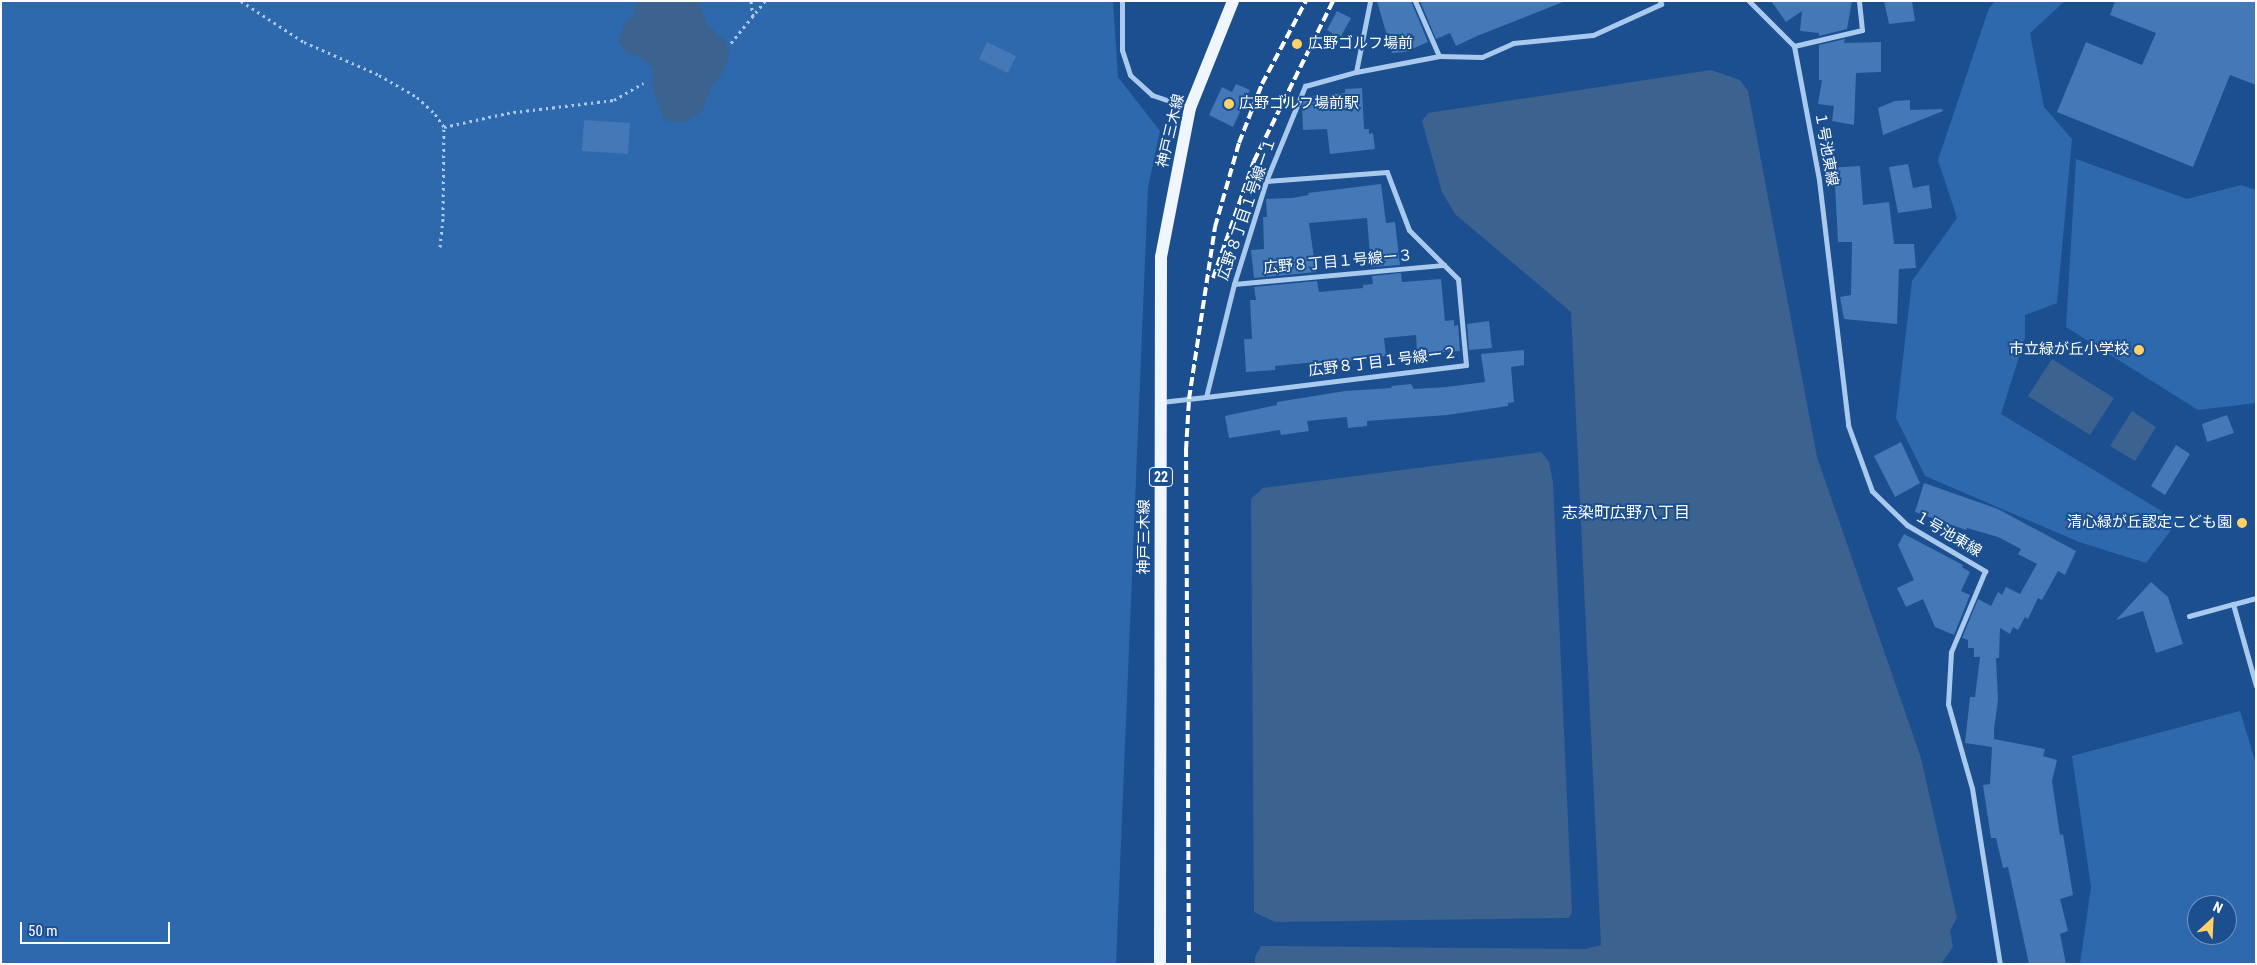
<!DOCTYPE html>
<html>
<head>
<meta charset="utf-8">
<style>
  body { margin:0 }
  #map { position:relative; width:2257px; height:965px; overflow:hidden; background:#1b4f8f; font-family:"Roboto Condensed","Noto Sans JP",sans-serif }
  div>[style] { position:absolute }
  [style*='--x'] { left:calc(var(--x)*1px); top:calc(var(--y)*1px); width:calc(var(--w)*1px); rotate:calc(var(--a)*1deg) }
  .green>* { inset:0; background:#2e69ad }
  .water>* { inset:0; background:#3c6290 }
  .building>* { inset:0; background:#4478b7 }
  .path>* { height:3px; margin-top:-1.5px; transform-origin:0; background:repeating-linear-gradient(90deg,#a9c9ee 0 2.5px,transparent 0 6.5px) }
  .minor>* { height:5px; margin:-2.5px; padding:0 2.5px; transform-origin:2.5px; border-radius:2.5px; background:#a9c9ee }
  .primary>* { height:12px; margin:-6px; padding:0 6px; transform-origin:6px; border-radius:6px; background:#f0f6ff }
  .rail>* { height:4px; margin-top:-2px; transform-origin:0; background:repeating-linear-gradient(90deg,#fff 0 9px,transparent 0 13px) }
  .dots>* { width:14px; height:14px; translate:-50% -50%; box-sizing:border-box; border:2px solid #1b4f8f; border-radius:50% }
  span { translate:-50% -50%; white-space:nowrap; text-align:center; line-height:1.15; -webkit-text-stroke:4px #1b4f8f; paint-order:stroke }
  .shield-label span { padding:1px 4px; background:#1b4f8f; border:1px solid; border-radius:4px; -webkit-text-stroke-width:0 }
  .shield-label { font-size:14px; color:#fff; font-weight:700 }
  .poi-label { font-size:15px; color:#fff }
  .left { translate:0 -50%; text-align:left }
  .right { translate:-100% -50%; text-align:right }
  .street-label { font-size:15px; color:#fff }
  .neighbourhood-label { font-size:16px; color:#fff }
  .frame { position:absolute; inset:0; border:2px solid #fff; pointer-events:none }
  .north { position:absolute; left:2187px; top:895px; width:50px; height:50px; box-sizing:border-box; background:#1b4f8f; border:1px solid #7695bc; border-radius:50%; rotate:25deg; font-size:14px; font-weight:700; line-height:20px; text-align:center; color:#fff }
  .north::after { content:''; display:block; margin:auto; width:18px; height:22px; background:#ffd166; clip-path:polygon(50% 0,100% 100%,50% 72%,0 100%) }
  .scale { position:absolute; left:20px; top:922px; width:150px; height:22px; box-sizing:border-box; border:2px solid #fff; border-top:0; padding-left:6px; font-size:15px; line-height:18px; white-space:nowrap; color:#fff; -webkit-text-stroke:4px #1b4f8f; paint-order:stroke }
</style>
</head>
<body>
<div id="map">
  <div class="green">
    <div style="clip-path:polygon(1px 1px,1113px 1px,1118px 77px,1160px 131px,1148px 188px,1116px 964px,1px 964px)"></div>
    <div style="clip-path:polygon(1995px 1px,2065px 1px,2030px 33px,2044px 107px,2072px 139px,2057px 303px,2025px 315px,2025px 338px,2001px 414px,2178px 521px,2146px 563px,2079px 542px,1925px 476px,1896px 418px,1912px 281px,1957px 218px,1938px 160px,1989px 8px)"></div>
    <div style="clip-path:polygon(2076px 159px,2187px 199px,2241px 185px,2256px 190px,2256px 403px,2198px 410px,2066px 327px)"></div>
    <div style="clip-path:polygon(evenodd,2240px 711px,2256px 764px,2256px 964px,2080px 964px,2091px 887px,2072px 756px,2240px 711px,2197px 905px,2227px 905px,2227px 935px,2197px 935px,2197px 905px)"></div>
  </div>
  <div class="water">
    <div style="clip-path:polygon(635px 1px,699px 1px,707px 24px,726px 42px,729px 50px,728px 60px,719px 79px,711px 87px,703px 110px,685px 123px,664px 120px,652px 88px,653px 68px,639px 56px,627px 53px,618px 41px,624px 24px,633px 16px,636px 4px)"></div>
    <div style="clip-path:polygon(1711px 70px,1740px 80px,1748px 91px,1817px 457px,1921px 758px,1957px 918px,1950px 931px,1953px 947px,1941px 964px,1255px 964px,1255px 957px,1261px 946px,1586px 949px,1601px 945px,1571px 312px,1455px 214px,1442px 192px,1422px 121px,1428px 113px)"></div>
    <div style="clip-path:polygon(2052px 359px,2114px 398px,2090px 435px,2028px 396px)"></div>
    <div style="clip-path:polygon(2132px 411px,2156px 427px,2135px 461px,2110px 446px)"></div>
    <div style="clip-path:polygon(1541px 452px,1549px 462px,1553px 482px,1572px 912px,1569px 918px,1275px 922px,1254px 912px,1251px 499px,1263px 488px)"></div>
  </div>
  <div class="building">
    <div style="clip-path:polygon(1377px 1px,1411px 1px,1428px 42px,1405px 52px,1392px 53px)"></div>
    <div style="clip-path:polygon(1420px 1px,1563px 1px,1563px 2px,1477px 36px,1456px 46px,1450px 33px,1436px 39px)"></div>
    <div style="clip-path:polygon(1771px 1px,1852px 1px,1847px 29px,1819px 36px,1819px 33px,1800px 31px,1802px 11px,1786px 22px)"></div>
    <div style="clip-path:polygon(1884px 1px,1912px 1px,1915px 21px,1889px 24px)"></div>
    <div style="clip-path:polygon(2115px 1px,2256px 1px,2256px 85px,2230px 75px,2193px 167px,2057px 112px,2086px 42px,2142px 65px,2156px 33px,2110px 15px)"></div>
    <div style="clip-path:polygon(1337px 11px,1351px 18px,1340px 38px,1327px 30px)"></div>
    <div style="clip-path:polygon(1845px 39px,1844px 43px,1881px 42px,1881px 72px,1856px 73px,1854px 125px,1832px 121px,1834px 106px,1818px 104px,1822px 80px,1819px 80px,1819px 45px)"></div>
    <div style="clip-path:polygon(987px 42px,1016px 56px,1008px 73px,979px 59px)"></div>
    <div style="clip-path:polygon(1236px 84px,1250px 90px,1233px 127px,1209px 115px,1222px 87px,1232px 92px)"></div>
    <div style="clip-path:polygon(1362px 88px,1364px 129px,1369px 129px,1369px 134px,1373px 133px,1375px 149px,1330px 154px,1327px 129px,1303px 130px,1302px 106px,1305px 97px,1345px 93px,1345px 89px)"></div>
    <div style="clip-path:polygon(1910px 100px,1910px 110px,1942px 109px,1943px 111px,1883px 135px,1878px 108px,1895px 101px)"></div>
    <div style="clip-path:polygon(584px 120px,630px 123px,628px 154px,582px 151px)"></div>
    <div style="clip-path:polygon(1908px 164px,1913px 188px,1929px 185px,1932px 208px,1898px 213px,1889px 167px)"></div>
    <div style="clip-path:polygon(1860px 166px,1863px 205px,1889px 202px,1894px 244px,1914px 244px,1916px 268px,1899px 269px,1897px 324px,1844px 319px,1840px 297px,1851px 295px,1852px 242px,1838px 242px,1835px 185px,1828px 186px,1827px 168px)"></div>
    <div style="clip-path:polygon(1381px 184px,1386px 223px,1395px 222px,1400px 265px,1371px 267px,1367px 218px,1309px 223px,1316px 272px,1254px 278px,1251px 250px,1264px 249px,1263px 217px,1267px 217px,1266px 199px,1292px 198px,1309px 195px,1308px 193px)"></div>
    <div style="clip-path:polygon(1401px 273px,1402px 282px,1441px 279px,1445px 321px,1454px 320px,1454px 326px,1458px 325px,1460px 351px,1417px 354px,1416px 335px,1384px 338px,1386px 356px,1357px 359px,1357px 361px,1326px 361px,1275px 366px,1275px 370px,1246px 372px,1244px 339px,1252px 339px,1250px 300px,1256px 300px,1254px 287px,1317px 281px,1319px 292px,1363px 288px,1363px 285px,1373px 284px,1372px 276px)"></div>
    <div style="clip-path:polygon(1489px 321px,1492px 348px,1469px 350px,1467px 324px)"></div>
    <div style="clip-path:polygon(1524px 350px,1524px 365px,1511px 367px,1514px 402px,1508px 403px,1508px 406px,1447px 415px,1367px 421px,1367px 426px,1348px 428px,1347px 417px,1307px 421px,1309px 431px,1281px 435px,1280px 430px,1229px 438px,1225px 416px,1277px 405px,1277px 402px,1345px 391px,1392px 388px,1391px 386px,1411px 384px,1414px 389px,1446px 387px,1485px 382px,1481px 354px)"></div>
    <div style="clip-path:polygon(2227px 415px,2234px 433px,2207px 442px,2202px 424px)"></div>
    <div style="clip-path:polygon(1901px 442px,1920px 483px,1895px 497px,1874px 456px)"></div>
    <div style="clip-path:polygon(2176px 445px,2190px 454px,2165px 495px,2151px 486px)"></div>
    <div style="clip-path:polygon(1924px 483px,1998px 509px,2076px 551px,2065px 575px,2058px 571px,2042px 600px,2038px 598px,2028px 619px,2025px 617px,2018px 630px,2013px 627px,2010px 634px,2000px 628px,1999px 658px,1996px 658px,1998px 700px,1994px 729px,1994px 739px,2045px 749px,2043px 756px,2057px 760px,2052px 781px,2060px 835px,2063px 834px,2073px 895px,2060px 899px,2068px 931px,2060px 934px,2066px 964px,2029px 964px,2008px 867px,2003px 868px,1996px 838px,1991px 838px,1983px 785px,1990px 784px,1992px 747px,1965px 743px,1970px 697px,1975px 697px,1980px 657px,1974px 657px,1974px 648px,1968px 648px,1968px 640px,1962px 638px,1978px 599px,1991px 606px,1998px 592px,2002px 595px,2006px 587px,2020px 594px,2037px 564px,2018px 554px,2021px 549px,1998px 537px,1967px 528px,1966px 530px,1915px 512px)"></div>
    <div style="clip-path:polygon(1904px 534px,1963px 565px,1962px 567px,1970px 572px,1961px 591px,1970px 595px,1954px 635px,1935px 627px,1923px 599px,1906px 607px,1897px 588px,1914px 580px,1898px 545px)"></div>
    <div style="clip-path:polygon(2151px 582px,2168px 597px,2183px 644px,2156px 653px,2143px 611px,2116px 620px)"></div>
  </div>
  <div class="path">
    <div style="--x:241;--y:1;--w:75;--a:33.1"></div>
    <div style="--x:304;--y:42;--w:82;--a:23.7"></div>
    <div style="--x:379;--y:75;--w:44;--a:30.1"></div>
    <div style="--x:417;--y:97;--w:25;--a:43"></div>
    <div style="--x:435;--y:114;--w:16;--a:55"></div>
    <div style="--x:751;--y:1;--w:17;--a:83"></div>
    <div style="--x:731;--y:43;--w:54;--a:-51"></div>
    <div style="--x:440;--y:247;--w:31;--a:-84"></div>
    <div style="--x:443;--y:216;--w:89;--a:-89.4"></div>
    <div style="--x:444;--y:127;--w:65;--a:-12.5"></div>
    <div style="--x:507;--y:113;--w:108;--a:-6.9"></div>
    <div style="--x:614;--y:100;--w:34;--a:-30"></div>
  </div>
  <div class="minor">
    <div style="--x:1122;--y:1;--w:49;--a:90"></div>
    <div style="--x:1122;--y:50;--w:26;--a:72"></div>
    <div style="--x:1130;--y:75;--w:30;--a:42"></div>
    <div style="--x:1152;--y:95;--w:40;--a:18.9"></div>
    <div style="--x:1415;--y:1;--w:60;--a:66.4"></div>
    <div style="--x:1749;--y:1;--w:64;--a:45"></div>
    <div style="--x:1794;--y:46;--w:136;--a:79.4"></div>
    <div style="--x:1819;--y:180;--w:247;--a:83.2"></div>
    <div style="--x:1848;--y:425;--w:70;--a:70"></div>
    <div style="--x:1872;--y:491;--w:49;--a:44.2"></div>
    <div style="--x:1907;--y:525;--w:91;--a:30.5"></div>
    <div style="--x:1985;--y:571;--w:88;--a:112.8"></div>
    <div style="--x:1951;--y:652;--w:52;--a:93.3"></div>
    <div style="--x:1948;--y:704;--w:87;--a:74.1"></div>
    <div style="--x:1972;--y:788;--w:178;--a:81"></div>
    <div style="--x:1794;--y:46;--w:70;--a:-13.2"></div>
    <div style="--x:1862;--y:30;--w:29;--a:-96"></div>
    <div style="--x:1356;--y:72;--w:72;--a:-78.8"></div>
    <div style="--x:1234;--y:284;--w:211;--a:-5.2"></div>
    <div style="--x:1206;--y:397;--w:262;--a:-7"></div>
    <div style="--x:1466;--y:365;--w:86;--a:-95.3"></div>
    <div style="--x:1458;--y:279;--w:69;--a:-135"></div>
    <div style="--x:1409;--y:230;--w:62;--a:-110.8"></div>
    <div style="--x:1387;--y:172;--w:121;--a:175.7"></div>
    <div style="--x:1161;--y:402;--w:45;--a:-6.3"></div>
    <div style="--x:1206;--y:397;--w:116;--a:-76.1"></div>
    <div style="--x:1234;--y:284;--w:108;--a:-72.7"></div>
    <div style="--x:1266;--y:181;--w:103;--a:-67.7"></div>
    <div style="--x:1305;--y:86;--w:53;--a:-15.4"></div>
    <div style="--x:1356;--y:72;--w:85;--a:-10.9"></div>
    <div style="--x:1439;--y:56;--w:43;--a:1.3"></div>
    <div style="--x:1482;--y:57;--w:34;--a:-24"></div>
    <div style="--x:1513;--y:43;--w:80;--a:-5.7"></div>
    <div style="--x:1593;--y:35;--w:75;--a:-24.5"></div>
    <div style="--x:1661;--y:4;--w:3;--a:-108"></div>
    <div style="--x:2256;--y:598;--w:24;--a:165"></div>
    <div style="--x:2233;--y:604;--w:85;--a:74.3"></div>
    <div style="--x:2189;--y:616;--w:46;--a:-15.3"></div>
  </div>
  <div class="primary">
    <div style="--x:1160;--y:964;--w:707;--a:-89.92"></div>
    <div style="--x:1161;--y:257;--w:152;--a:-79"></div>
    <div style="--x:1190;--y:108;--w:115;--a:-68.1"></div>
  </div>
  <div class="rail">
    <div style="--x:1213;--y:278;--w:124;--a:-70.7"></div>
    <div style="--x:1254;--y:161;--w:178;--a:-63.7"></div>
    <div style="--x:1189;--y:964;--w:514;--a:-90.33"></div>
    <div style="--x:1186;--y:450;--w:51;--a:-86.6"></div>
    <div style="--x:1189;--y:399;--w:174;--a:-81.4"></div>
    <div style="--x:1215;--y:227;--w:87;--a:-74.1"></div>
    <div style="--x:1239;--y:143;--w:63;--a:-68.7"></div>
    <div style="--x:1262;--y:84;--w:94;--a:-62.1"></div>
  </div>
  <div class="dots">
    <div style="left:1297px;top:44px;background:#ffd166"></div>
    <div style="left:1229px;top:104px;background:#ffd166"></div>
    <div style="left:2139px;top:350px;background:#ffd166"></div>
    <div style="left:2242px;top:523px;background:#ffd166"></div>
  </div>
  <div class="shield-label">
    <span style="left:1161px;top:477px">22</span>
  </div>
  <div class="poi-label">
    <span class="left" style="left:1308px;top:44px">広野ゴルフ場前</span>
    <span class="left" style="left:1239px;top:104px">広野ゴルフ場前駅</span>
    <span class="right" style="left:2129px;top:350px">市立緑が丘小学校</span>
    <span class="right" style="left:2232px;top:523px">清心緑が丘認定こども園</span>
  </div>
  <div class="street-label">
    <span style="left:1171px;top:131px;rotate:-77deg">神戸三木線</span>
    <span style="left:1826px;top:149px;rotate:80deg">１号池東線</span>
    <span style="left:1247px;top:209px;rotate:-71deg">広野８丁目１号線ー１</span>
    <span style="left:1338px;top:262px;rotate:-5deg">広野８丁目１号線ー３</span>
    <span style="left:1383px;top:362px;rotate:-7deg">広野８丁目１号線ー２</span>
    <span style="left:1948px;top:534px;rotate:31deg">１号池東線</span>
    <span style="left:1145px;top:537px;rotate:-90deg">神戸三木線</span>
  </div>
  <div class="neighbourhood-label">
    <span style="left:1626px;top:513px">志染町広野八丁目</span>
  </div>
  <div class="frame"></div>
  <div class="north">N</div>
  <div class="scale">50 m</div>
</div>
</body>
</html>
